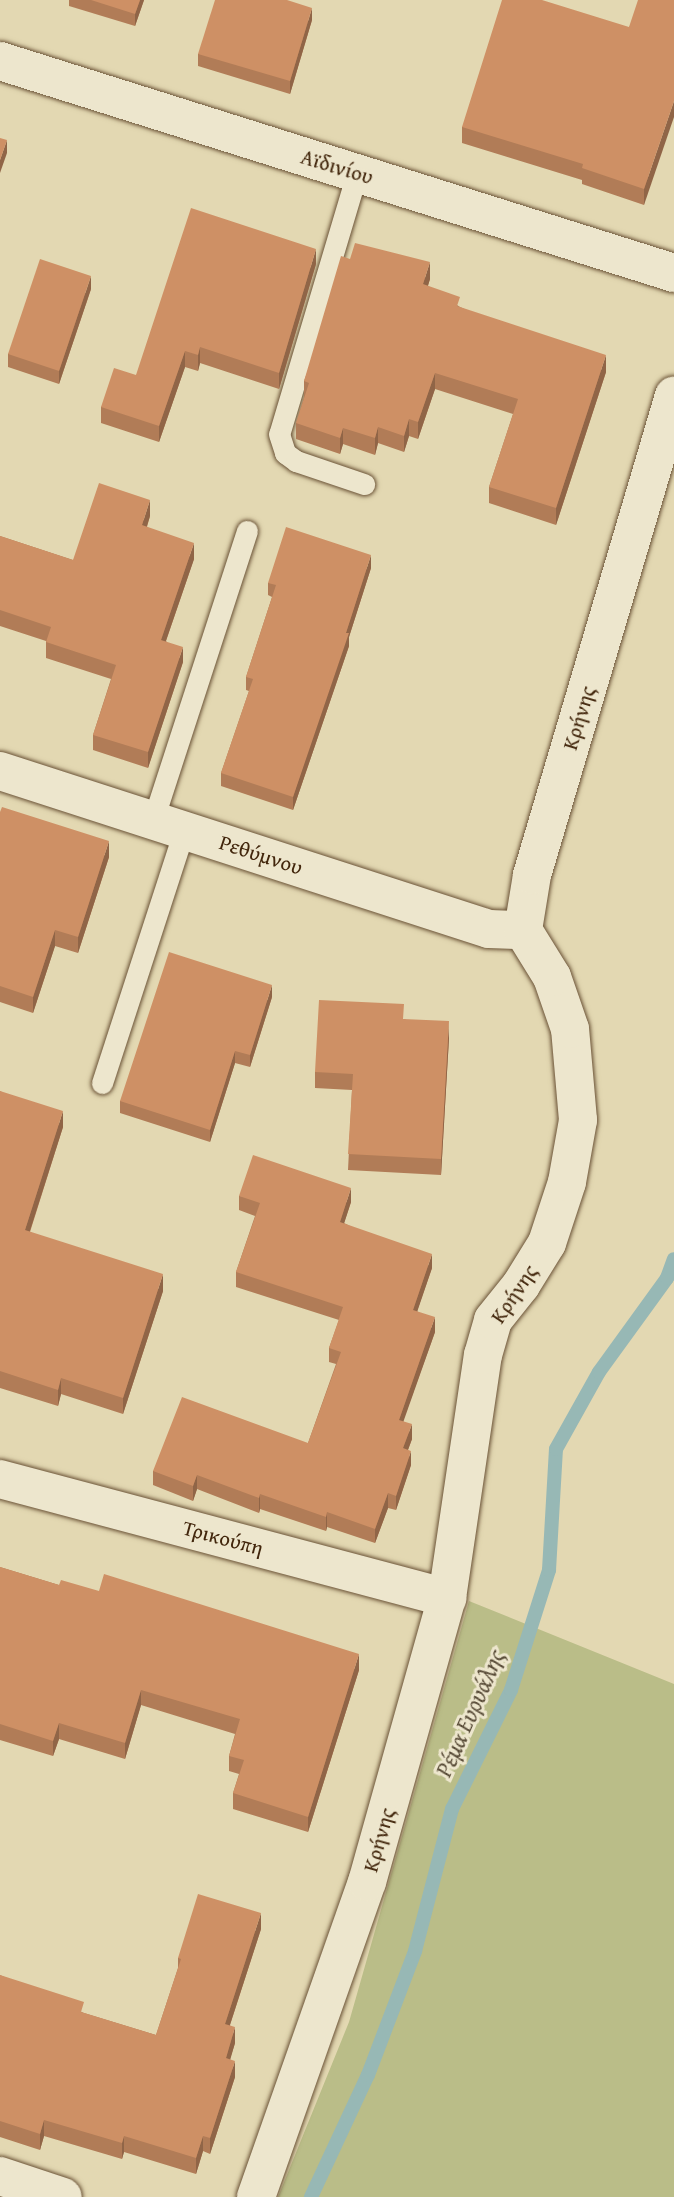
<!DOCTYPE html>
<html>
<head>
<meta charset="utf-8">
<style>
  body { margin:0 }
  #map { position:relative; width:674px; height:2197px; overflow:hidden; background:#e3d8b2; font-family:"Gentium Book Plus",serif }
  div>[style] { position:absolute }
  [style*='--x'] { left:calc(var(--x)*1px); top:calc(var(--y)*1px); width:calc(var(--w)*1px); rotate:calc(var(--a)*1deg) }
  .green>* { inset:0; background:#babd88 }
  .stream>* { height:14px; margin:-7px; padding:0 7px; transform-origin:7px; border-radius:7px; background:#97b8b5 }
  .roads { filter:drop-shadow(0 0 2px #6a5236) drop-shadow(0 0 2px #6a5236) }
  .service>* { height:21px; margin:-10.5px; padding:0 10.5px; transform-origin:10.5px; border-radius:10.5px; background:#ede6cd }
  .minor>* { height:38px; margin:-19px; padding:0 19px; transform-origin:19px; border-radius:19px; background:#ede6cd }
  .wall>* { inset:0; background:#b17c57 }
  .shaded-wall>* { inset:0; background:#906547 }
  .building>* { inset:0; background:#ce9065 }
  span { translate:-50% -50%; white-space:nowrap; text-align:center; line-height:1.15; -webkit-text-stroke:6px #ede6cd; paint-order:stroke }
  .street-label { font-size:21px; color:#42260c }
  .water-label { font-size:23px; color:#574a36; font-style:italic }
</style>
</head>
<body>
<div id="map">
  <div class="green">
    <div style="clip-path:polygon(469px 1601px,674px 1684px,674px 2197px,278px 2197px,349px 2022px)"></div>
  </div>
  <div class="stream">
    <div style="--x:311;--y:2197;--w:135;--a:-65"></div>
    <div style="--x:368;--y:2075;--w:133;--a:-69.2"></div>
    <div style="--x:415;--y:1951;--w:147;--a:-75.4"></div>
    <div style="--x:452;--y:1809;--w:133;--a:-63.6"></div>
    <div style="--x:511;--y:1690;--w:126;--a:-72.4"></div>
    <div style="--x:549;--y:1570;--w:121;--a:-86.7"></div>
    <div style="--x:556;--y:1449;--w:88;--a:-60.8"></div>
    <div style="--x:599;--y:1372;--w:116;--a:-54.1"></div>
    <div style="--x:667;--y:1278;--w:20;--a:-70"></div>
  </div>
  <div class="roads">
    <div class="service">
      <div style="--x:357;--y:173;--w:272;--a:106.6"></div>
      <div style="--x:279;--y:434;--w:20;--a:72"></div>
      <div style="--x:285;--y:453;--w:14;--a:36"></div>
      <div style="--x:296;--y:461;--w:72;--a:18.7"></div>
      <div style="--x:153;--y:820;--w:304;--a:-72"></div>
      <div style="--x:102;--y:1083;--w:266;--a:-72"></div>
    </div>
    <div class="minor">
      <div style="--x:0;--y:61;--w:707;--a:17.46"></div>
      <div style="--x:0;--y:771;--w:514;--a:17.91"></div>
      <div style="--x:489;--y:929;--w:34;--a:2"></div>
      <div style="--x:0;--y:1479;--w:463;--a:14.9"></div>
      <div style="--x:0;--y:2176;--w:66;--a:18.4"></div>
      <div style="--x:256;--y:2197;--w:334;--a:-70.6"></div>
      <div style="--x:367;--y:1882;--w:295;--a:-74.3"></div>
      <div style="--x:447;--y:1598;--w:246;--a:-81.6"></div>
      <div style="--x:483;--y:1355;--w:36;--a:-74"></div>
      <div style="--x:493;--y:1320;--w:45;--a:-51.3"></div>
      <div style="--x:521;--y:1285;--w:49;--a:-58.2"></div>
      <div style="--x:547;--y:1243;--w:64;--a:-71.8"></div>
      <div style="--x:567;--y:1182;--w:63;--a:-79.9"></div>
      <div style="--x:578;--y:1120;--w:91;--a:-95"></div>
      <div style="--x:570;--y:1029;--w:55;--a:-109.1"></div>
      <div style="--x:552;--y:977;--w:55;--a:-121.7"></div>
      <div style="--x:523;--y:930;--w:56;--a:-80.7"></div>
      <div style="--x:532;--y:875;--w:500;--a:-73.5"></div>
    </div>
  </div>
  <div class="wall">
    <div style="clip-path:polygon(69px 0,144px 0,135px 26px,69px 6px)"></div>
    <div style="clip-path:polygon(674px 0,644px 205px,582px 184px,582px 180px,462px 143px,462px 127px)"></div>
    <div style="clip-path:polygon(312px 20px,290px 94px,198px 66px,198px 54px)"></div>
    <div style="clip-path:polygon(350px 259px,430px 279px,428px 286px,460px 307px,606px 372px,556px 525px,489px 503px,489px 487px,513px 414px,435px 389px,418px 439px,409px 436px,404px 452px,378px 443px,375px 455px,343px 444px,340px 454px,296px 439px,296px 423px,304px 397px,304px 381px)"></div>
    <div style="clip-path:polygon(316px 264px,279px 389px,200px 363px,198px 371px,185px 367px,159px 442px,101px 423px,101px 407px,136px 375px)"></div>
    <div style="clip-path:polygon(91px 289px,59px 384px,8px 367px,8px 354px)"></div>
    <div style="clip-path:polygon(150px 516px,147px 527px,194px 559px,166px 641px,183px 662px,148px 768px,93px 750px,93px 735px,111px 679px,46px 658px,46px 641px,0 626px,0 536px,73px 560px)"></div>
    <div style="clip-path:polygon(371px 568px,349px 637px,349px 646px,293px 810px,221px 786px,221px 773px,249px 691px,246px 690px,246px 677px,272px 597px,268px 595px,268px 583px)"></div>
    <div style="clip-path:polygon(0 812px,109px 857px,78px 953px,55px 946px,33px 1013px,0 1002px)"></div>
    <div style="clip-path:polygon(272px 997px,250px 1067px,235px 1063px,210px 1142px,120px 1113px,120px 1101px)"></div>
    <div style="clip-path:polygon(404px 1019px,449px 1038px,441px 1175px,348px 1170px,352px 1090px,315px 1088px,315px 1072px)"></div>
    <div style="clip-path:polygon(0 1091px,63px 1127px,30px 1232px,163px 1291px,123px 1414px,61px 1394px,58px 1406px,0 1388px)"></div>
    <div style="clip-path:polygon(239px 1196px,351px 1202px,344px 1223px,432px 1268px,417px 1311px,435px 1332px,403px 1421px,412px 1439px,408px 1450px,411px 1465px,396px 1510px,388px 1508px,375px 1543px,327px 1527px,326px 1531px,260px 1509px,259px 1513px,197px 1489px,193px 1501px,153px 1485px,153px 1471px,308px 1443px,336px 1364px,329px 1362px,329px 1348px,339px 1320px,236px 1287px,236px 1272px,255px 1216px,239px 1210px)"></div>
    <div style="clip-path:polygon(0 1567px,59px 1585px,359px 1670px,308px 1832px,233px 1809px,233px 1793px,239px 1774px,229px 1771px,229px 1756px,235px 1734px,141px 1705px,125px 1759px,59px 1739px,53px 1756px,0 1740px)"></div>
    <div style="clip-path:polygon(261px 1929px,230px 2025px,235px 2043px,230px 2059px,235px 2077px,210px 2154px,203px 2151px,196px 2174px,124px 2152px,122px 2159px,44px 2136px,40px 2150px,0 2137px,0 1975px,84px 2013px,156px 2035px,178px 1968px,178px 1958px)"></div>
  </div>
  <div class="shaded-wall">
    <div style="clip-path:polygon(140px 0,144px 0,135px 26px,135px 14px)"></div>
    <div style="clip-path:polygon(312px 8px,312px 20px,290px 94px,290px 81px)"></div>
    <div style="clip-path:polygon(674px 101px,674px 117px,644px 205px,644px 189px)"></div>
    <div style="clip-path:polygon(7px 140px,7px 153px,0 173px,0 160px)"></div>
    <div style="clip-path:polygon(316px 249px,316px 264px,279px 389px,279px 373px)"></div>
    <div style="clip-path:polygon(430px 262px,430px 279px,423px 300px,423px 284px)"></div>
    <div style="clip-path:polygon(91px 276px,91px 289px,59px 384px,59px 371px)"></div>
    <div style="clip-path:polygon(200px 347px,200px 363px,198px 371px,198px 355px)"></div>
    <div style="clip-path:polygon(185px 351px,185px 367px,159px 442px,159px 426px)"></div>
    <div style="clip-path:polygon(606px 355px,606px 372px,556px 525px,556px 508px)"></div>
    <div style="clip-path:polygon(435px 373px,435px 389px,418px 439px,418px 422px)"></div>
    <div style="clip-path:polygon(409px 419px,409px 436px,404px 452px,404px 436px)"></div>
    <div style="clip-path:polygon(378px 427px,378px 443px,375px 455px,375px 438px)"></div>
    <div style="clip-path:polygon(343px 428px,343px 444px,340px 454px,340px 438px)"></div>
    <div style="clip-path:polygon(150px 500px,150px 516px,142px 541px,142px 525px)"></div>
    <div style="clip-path:polygon(194px 543px,194px 559px,161px 655px,161px 640px)"></div>
    <div style="clip-path:polygon(371px 555px,371px 568px,349px 637px,349px 646px,293px 810px,293px 797px)"></div>
    <div style="clip-path:polygon(183px 647px,183px 662px,148px 768px,148px 752px)"></div>
    <div style="clip-path:polygon(109px 841px,109px 857px,78px 953px,78px 937px)"></div>
    <div style="clip-path:polygon(55px 930px,55px 946px,33px 1013px,33px 997px)"></div>
    <div style="clip-path:polygon(272px 985px,272px 997px,250px 1067px,250px 1055px)"></div>
    <div style="clip-path:polygon(449px 1021px,449px 1038px,441px 1175px,441px 1159px)"></div>
    <div style="clip-path:polygon(235px 1051px,235px 1063px,210px 1142px,210px 1130px)"></div>
    <div style="clip-path:polygon(63px 1111px,63px 1127px,25px 1246px,25px 1230px)"></div>
    <div style="clip-path:polygon(351px 1188px,351px 1202px,340px 1236px,340px 1222px)"></div>
    <div style="clip-path:polygon(432px 1254px,432px 1268px,413px 1324px,413px 1310px)"></div>
    <div style="clip-path:polygon(163px 1274px,163px 1291px,123px 1414px,123px 1398px)"></div>
    <div style="clip-path:polygon(435px 1317px,435px 1332px,399px 1434px,399px 1420px)"></div>
    <div style="clip-path:polygon(61px 1378px,61px 1394px,58px 1406px,58px 1390px)"></div>
    <div style="clip-path:polygon(412px 1424px,412px 1439px,403px 1463px,403px 1448px)"></div>
    <div style="clip-path:polygon(411px 1451px,411px 1465px,396px 1510px,396px 1496px)"></div>
    <div style="clip-path:polygon(197px 1475px,197px 1489px,193px 1501px,193px 1486px)"></div>
    <div style="clip-path:polygon(388px 1493px,388px 1508px,375px 1543px,375px 1529px)"></div>
    <div style="clip-path:polygon(260px 1494px,260px 1509px,259px 1513px,259px 1498px)"></div>
    <div style="clip-path:polygon(327px 1512px,327px 1527px,326px 1531px,326px 1517px)"></div>
    <div style="clip-path:polygon(359px 1654px,359px 1670px,308px 1832px,308px 1817px)"></div>
    <div style="clip-path:polygon(141px 1690px,141px 1705px,125px 1759px,125px 1743px)"></div>
    <div style="clip-path:polygon(59px 1723px,59px 1739px,53px 1756px,53px 1741px)"></div>
    <div style="clip-path:polygon(261px 1913px,261px 1929px,225px 2040px,225px 2024px)"></div>
    <div style="clip-path:polygon(235px 2027px,235px 2043px,226px 2074px,226px 2058px)"></div>
    <div style="clip-path:polygon(235px 2061px,235px 2077px,210px 2154px,210px 2138px)"></div>
    <div style="clip-path:polygon(44px 2120px,44px 2136px,40px 2150px,40px 2134px)"></div>
    <div style="clip-path:polygon(124px 2136px,124px 2152px,122px 2159px,122px 2143px)"></div>
    <div style="clip-path:polygon(203px 2136px,203px 2151px,196px 2174px,196px 2158px)"></div>
  </div>
  <div class="building">
    <div style="clip-path:polygon(91px 0,140px 0,135px 14px)"></div>
    <div style="clip-path:polygon(215px 0,287px 0,312px 8px,290px 81px,198px 54px)"></div>
    <div style="clip-path:polygon(502px 0,542px 0,629px 27px,638px 0,674px 0,674px 101px,644px 189px,582px 168px,583px 164px,462px 127px)"></div>
    <div style="clip-path:polygon(0 138px,7px 140px,0 160px)"></div>
    <div style="clip-path:polygon(191px 208px,316px 249px,279px 373px,200px 347px,198px 355px,185px 351px,159px 426px,101px 407px,114px 368px,136px 375px)"></div>
    <div style="clip-path:polygon(355px 243px,430px 262px,423px 284px,460px 297px,457px 306px,606px 355px,556px 508px,489px 487px,518px 399px,435px 373px,418px 422px,409px 419px,404px 436px,378px 427px,375px 438px,343px 428px,340px 438px,296px 423px,309px 383px,304px 381px,341px 256px,350px 259px)"></div>
    <div style="clip-path:polygon(40px 259px,91px 276px,59px 371px,8px 354px)"></div>
    <div style="clip-path:polygon(99px 483px,150px 500px,142px 525px,194px 543px,161px 640px,183px 647px,148px 752px,93px 735px,116px 665px,46px 642px,51px 627px,0 610px,0 536px,73px 560px)"></div>
    <div style="clip-path:polygon(286px 527px,371px 555px,346px 633px,349px 633px,293px 797px,221px 773px,253px 679px,246px 677px,276px 585px,268px 583px)"></div>
    <div style="clip-path:polygon(2px 807px,109px 841px,78px 937px,55px 930px,33px 997px,0 986px,0 812px)"></div>
    <div style="clip-path:polygon(169px 952px,272px 985px,250px 1055px,235px 1051px,210px 1130px,120px 1101px)"></div>
    <div style="clip-path:polygon(319px 1000px,404px 1004px,403px 1019px,449px 1021px,441px 1159px,348px 1154px,353px 1074px,315px 1072px)"></div>
    <div style="clip-path:polygon(0 1091px,63px 1111px,25px 1230px,163px 1274px,123px 1398px,61px 1378px,58px 1390px,0 1371px)"></div>
    <div style="clip-path:polygon(253px 1155px,351px 1188px,340px 1222px,432px 1254px,413px 1310px,435px 1317px,399px 1420px,412px 1424px,403px 1448px,411px 1451px,396px 1496px,388px 1493px,375px 1529px,327px 1512px,326px 1517px,260px 1494px,259px 1498px,197px 1475px,193px 1486px,153px 1471px,182px 1397px,308px 1443px,341px 1352px,329px 1348px,343px 1307px,236px 1272px,260px 1203px,239px 1196px)"></div>
    <div style="clip-path:polygon(0 1567px,59px 1585px,61px 1580px,99px 1591px,104px 1574px,359px 1654px,308px 1817px,233px 1793px,244px 1760px,229px 1756px,240px 1719px,141px 1690px,125px 1743px,59px 1723px,53px 1741px,0 1724px)"></div>
    <div style="clip-path:polygon(198px 1894px,261px 1913px,225px 2024px,235px 2027px,226px 2058px,235px 2061px,210px 2138px,203px 2136px,196px 2158px,124px 2136px,122px 2143px,44px 2120px,40px 2134px,0 2121px,0 1975px,84px 2002px,81px 2012px,156px 2035px,181px 1959px,178px 1958px)"></div>
  </div>
  <div class="street-label">
    <span style="left:337px;top:167px;rotate:17deg">Αϊδινίου</span>
    <span style="left:579px;top:718px;rotate:-73deg">Κρήνης</span>
    <span style="left:261px;top:855px;rotate:18deg">Ρεθύμνου</span>
    <span style="left:514px;top:1294px;rotate:-56deg">Κρήνης</span>
    <span style="left:223px;top:1538px;rotate:15deg">Τρικούπη</span>
    <span style="left:379px;top:1840px;rotate:-74deg">Κρήνης</span>
  </div>
  <div class="water-label">
    <span style="left:470px;top:1713px;rotate:-66deg">Ρέμα Ευρυάλης</span>
  </div>
</div>
</body>
</html>
